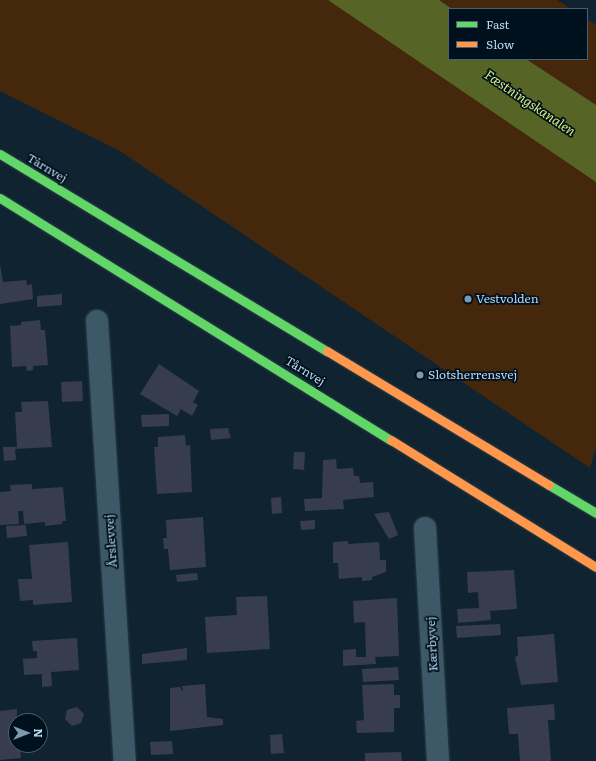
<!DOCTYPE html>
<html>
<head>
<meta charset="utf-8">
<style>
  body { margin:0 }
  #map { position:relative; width:596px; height:761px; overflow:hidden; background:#0f2430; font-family:Literata,serif }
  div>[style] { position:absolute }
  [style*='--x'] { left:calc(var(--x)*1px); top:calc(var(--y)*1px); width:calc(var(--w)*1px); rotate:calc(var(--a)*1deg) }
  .green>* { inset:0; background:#45280b }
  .water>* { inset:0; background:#566425 }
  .building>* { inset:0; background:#383c4f }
  .roads { filter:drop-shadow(0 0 1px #2e3e4a) drop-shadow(0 0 1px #2e3e4a) }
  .street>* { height:22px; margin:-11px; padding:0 11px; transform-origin:11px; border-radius:11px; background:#3d5968 }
  .fast>* { height:9px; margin:-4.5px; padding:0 4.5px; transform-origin:4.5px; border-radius:4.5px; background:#63d668 }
  .slow>* { height:9px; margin:-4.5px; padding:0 4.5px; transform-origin:4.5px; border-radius:4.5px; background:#ff974d }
  .dots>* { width:11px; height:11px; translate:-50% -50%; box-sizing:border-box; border:2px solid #00101d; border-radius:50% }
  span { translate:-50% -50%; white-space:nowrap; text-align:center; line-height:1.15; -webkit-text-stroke:3.5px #00101d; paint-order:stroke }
  .street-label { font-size:12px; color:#b6d8f0 }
  .poi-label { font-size:12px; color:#b6d8f0 }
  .left { translate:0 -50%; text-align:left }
  .water-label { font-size:13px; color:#d7f077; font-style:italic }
  .legend { position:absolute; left:448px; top:8px; width:140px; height:52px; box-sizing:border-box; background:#00101d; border:1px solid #496071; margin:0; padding:5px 7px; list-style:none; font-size:12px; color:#b6d8f0 }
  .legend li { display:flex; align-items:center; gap:8px; height:20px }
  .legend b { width:20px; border:1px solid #496071 }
  .north { position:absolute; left:8px; top:713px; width:40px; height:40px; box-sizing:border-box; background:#00101d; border:1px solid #496071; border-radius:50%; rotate:90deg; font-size:11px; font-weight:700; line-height:16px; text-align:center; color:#b6d8f0 }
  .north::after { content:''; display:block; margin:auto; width:14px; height:18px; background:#7c99ad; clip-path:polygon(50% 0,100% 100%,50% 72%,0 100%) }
</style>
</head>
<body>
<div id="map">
  <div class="green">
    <div style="clip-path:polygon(0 0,557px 0,571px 9px,449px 9px,449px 59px,587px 59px,587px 19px,596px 25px,596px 447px,590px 468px,120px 151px,0 91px)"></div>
  </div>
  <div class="water">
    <div style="clip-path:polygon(328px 0,439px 0,452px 9px,449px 9px,449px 59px,526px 59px,596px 105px,596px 182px)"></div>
  </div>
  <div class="building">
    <div style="clip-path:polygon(0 265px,3px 282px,26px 280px,27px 285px,32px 284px,33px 299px,0 304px)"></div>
    <div style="clip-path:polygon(62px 294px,62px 305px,37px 307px,37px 296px)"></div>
    <div style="clip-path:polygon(40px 320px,41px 330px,45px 330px,48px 365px,33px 366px,33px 370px,27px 371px,26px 366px,12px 367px,10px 326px,21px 325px,21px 322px)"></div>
    <div style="clip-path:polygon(159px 364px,199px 391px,193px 402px,198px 405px,192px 416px,181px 409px,177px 416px,140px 394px)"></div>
    <div style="clip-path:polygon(82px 381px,83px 401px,62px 402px,61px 382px)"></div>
    <div style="clip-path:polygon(48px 401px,52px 447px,15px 449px,16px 460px,4px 461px,3px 447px,17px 447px,15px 412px,22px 412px,21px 402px)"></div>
    <div style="clip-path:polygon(169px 414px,169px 426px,142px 427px,141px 415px)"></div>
    <div style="clip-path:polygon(228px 428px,231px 438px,211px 440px,210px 429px)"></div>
    <div style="clip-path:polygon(185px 435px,186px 446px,190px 445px,192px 492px,157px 494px,154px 447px,158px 447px,158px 437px)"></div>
    <div style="clip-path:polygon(294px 452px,305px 452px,304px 470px,293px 469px)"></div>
    <div style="clip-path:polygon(336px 459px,337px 469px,353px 468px,354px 476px,359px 476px,360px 483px,373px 482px,374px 497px,343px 500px,344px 509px,305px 511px,304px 499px,322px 498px,323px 460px)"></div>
    <div style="clip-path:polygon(32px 484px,32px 489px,63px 487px,66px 521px,62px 521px,62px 524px,45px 526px,45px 522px,24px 524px,23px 511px,18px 511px,19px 524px,0 525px,0 492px,11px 491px,10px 485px)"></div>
    <div style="clip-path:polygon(281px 497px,282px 513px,272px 514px,271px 498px)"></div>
    <div style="clip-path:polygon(389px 512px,398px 535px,389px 539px,374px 514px)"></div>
    <div style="clip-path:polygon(203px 517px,206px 567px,170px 570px,168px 549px,164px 549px,163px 538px,167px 538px,166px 520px)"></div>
    <div style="clip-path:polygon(315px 520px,315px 529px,301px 530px,300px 521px)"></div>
    <div style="clip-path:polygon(26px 525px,27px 536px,7px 538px,6px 526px)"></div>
    <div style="clip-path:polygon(348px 541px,348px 544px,379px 542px,380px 560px,386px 560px,386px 572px,372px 577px,372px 580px,362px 581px,362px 577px,339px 579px,338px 563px,333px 563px,333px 542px)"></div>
    <div style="clip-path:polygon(68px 542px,72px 602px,33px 605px,33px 600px,20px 601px,18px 579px,32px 579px,29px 545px)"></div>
    <div style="clip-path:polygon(514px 570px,517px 609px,490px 611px,491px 620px,458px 623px,457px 609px,479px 608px,478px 592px,468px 593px,467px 572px)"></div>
    <div style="clip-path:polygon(197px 573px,198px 580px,177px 582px,176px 575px)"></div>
    <div style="clip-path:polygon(267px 596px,270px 649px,207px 653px,205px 617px,237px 615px,236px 597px)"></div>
    <div style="clip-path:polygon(397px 598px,399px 656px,375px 657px,376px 664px,343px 666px,343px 650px,356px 649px,356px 657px,366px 657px,365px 622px,354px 623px,353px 601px)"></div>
    <div style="clip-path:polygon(500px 624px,501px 635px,457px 638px,456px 626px)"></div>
    <div style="clip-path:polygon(554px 634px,558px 682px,521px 685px,515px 657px,518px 656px,517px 637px)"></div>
    <div style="clip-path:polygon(77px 638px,79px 670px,51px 672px,52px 686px,42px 687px,42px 674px,24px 675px,23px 659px,37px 658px,37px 651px,33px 651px,32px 641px)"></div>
    <div style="clip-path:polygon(187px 648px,187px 660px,142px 664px,142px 654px)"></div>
    <div style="clip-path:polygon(398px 667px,399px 680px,363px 682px,362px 669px)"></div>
    <div style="clip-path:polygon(205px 684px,207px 717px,223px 719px,223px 725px,170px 731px,170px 688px,180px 687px,183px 692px,182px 686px)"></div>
    <div style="clip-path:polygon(394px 684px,394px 695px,400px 695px,400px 708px,394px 708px,394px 732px,357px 733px,356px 721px,364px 720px,362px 685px)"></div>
    <div style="clip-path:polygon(554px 704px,555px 720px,548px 720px,551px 761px,520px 761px,518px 734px,509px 734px,507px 708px)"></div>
    <div style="clip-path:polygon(77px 707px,84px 714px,81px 723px,72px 726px,65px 719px,67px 710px)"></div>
    <div style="clip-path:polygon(17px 709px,16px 745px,20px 745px,21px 758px,0 760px,0 711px)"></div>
    <div style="clip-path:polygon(282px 734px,284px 753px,271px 754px,270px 735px)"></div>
    <div style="clip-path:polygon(172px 741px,173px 754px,151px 755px,150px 742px)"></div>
    <div style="clip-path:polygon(401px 752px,402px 761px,365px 761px,365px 753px)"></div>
  </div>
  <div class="roads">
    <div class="street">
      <div style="--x:97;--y:321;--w:441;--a:86.4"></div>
      <div style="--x:425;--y:528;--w:233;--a:86.8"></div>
    </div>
    <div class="fast">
      <div style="--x:0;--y:154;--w:382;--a:31.1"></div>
      <div style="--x:0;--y:198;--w:460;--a:31.8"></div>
      <div style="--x:549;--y:485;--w:55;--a:30.8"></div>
    </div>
    <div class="slow">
      <div style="--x:327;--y:351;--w:259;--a:31.1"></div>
      <div style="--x:391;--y:440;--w:241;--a:31.8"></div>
    </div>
  </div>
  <div class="dots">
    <div style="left:468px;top:299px;background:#7c99ad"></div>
    <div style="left:420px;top:375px;background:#7c99ad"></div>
  </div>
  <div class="street-label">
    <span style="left:47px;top:168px;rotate:31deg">Tårnvej</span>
    <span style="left:305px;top:371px;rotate:32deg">Tårnvej</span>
    <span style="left:111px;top:541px;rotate:-94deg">Årslevvej</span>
    <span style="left:432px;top:644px;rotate:-93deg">Kærbyvej</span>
  </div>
  <div class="poi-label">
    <span class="left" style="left:476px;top:299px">Vestvolden</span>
    <span class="left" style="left:428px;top:375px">Slotsherrensvej</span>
  </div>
  <div class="water-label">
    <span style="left:530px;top:103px;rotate:34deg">Fæstningskanalen</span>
  </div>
  <ul class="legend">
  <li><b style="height:5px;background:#63d668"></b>Fast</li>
  <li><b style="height:5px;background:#ff974d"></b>Slow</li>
  </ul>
  <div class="north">N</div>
</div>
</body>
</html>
